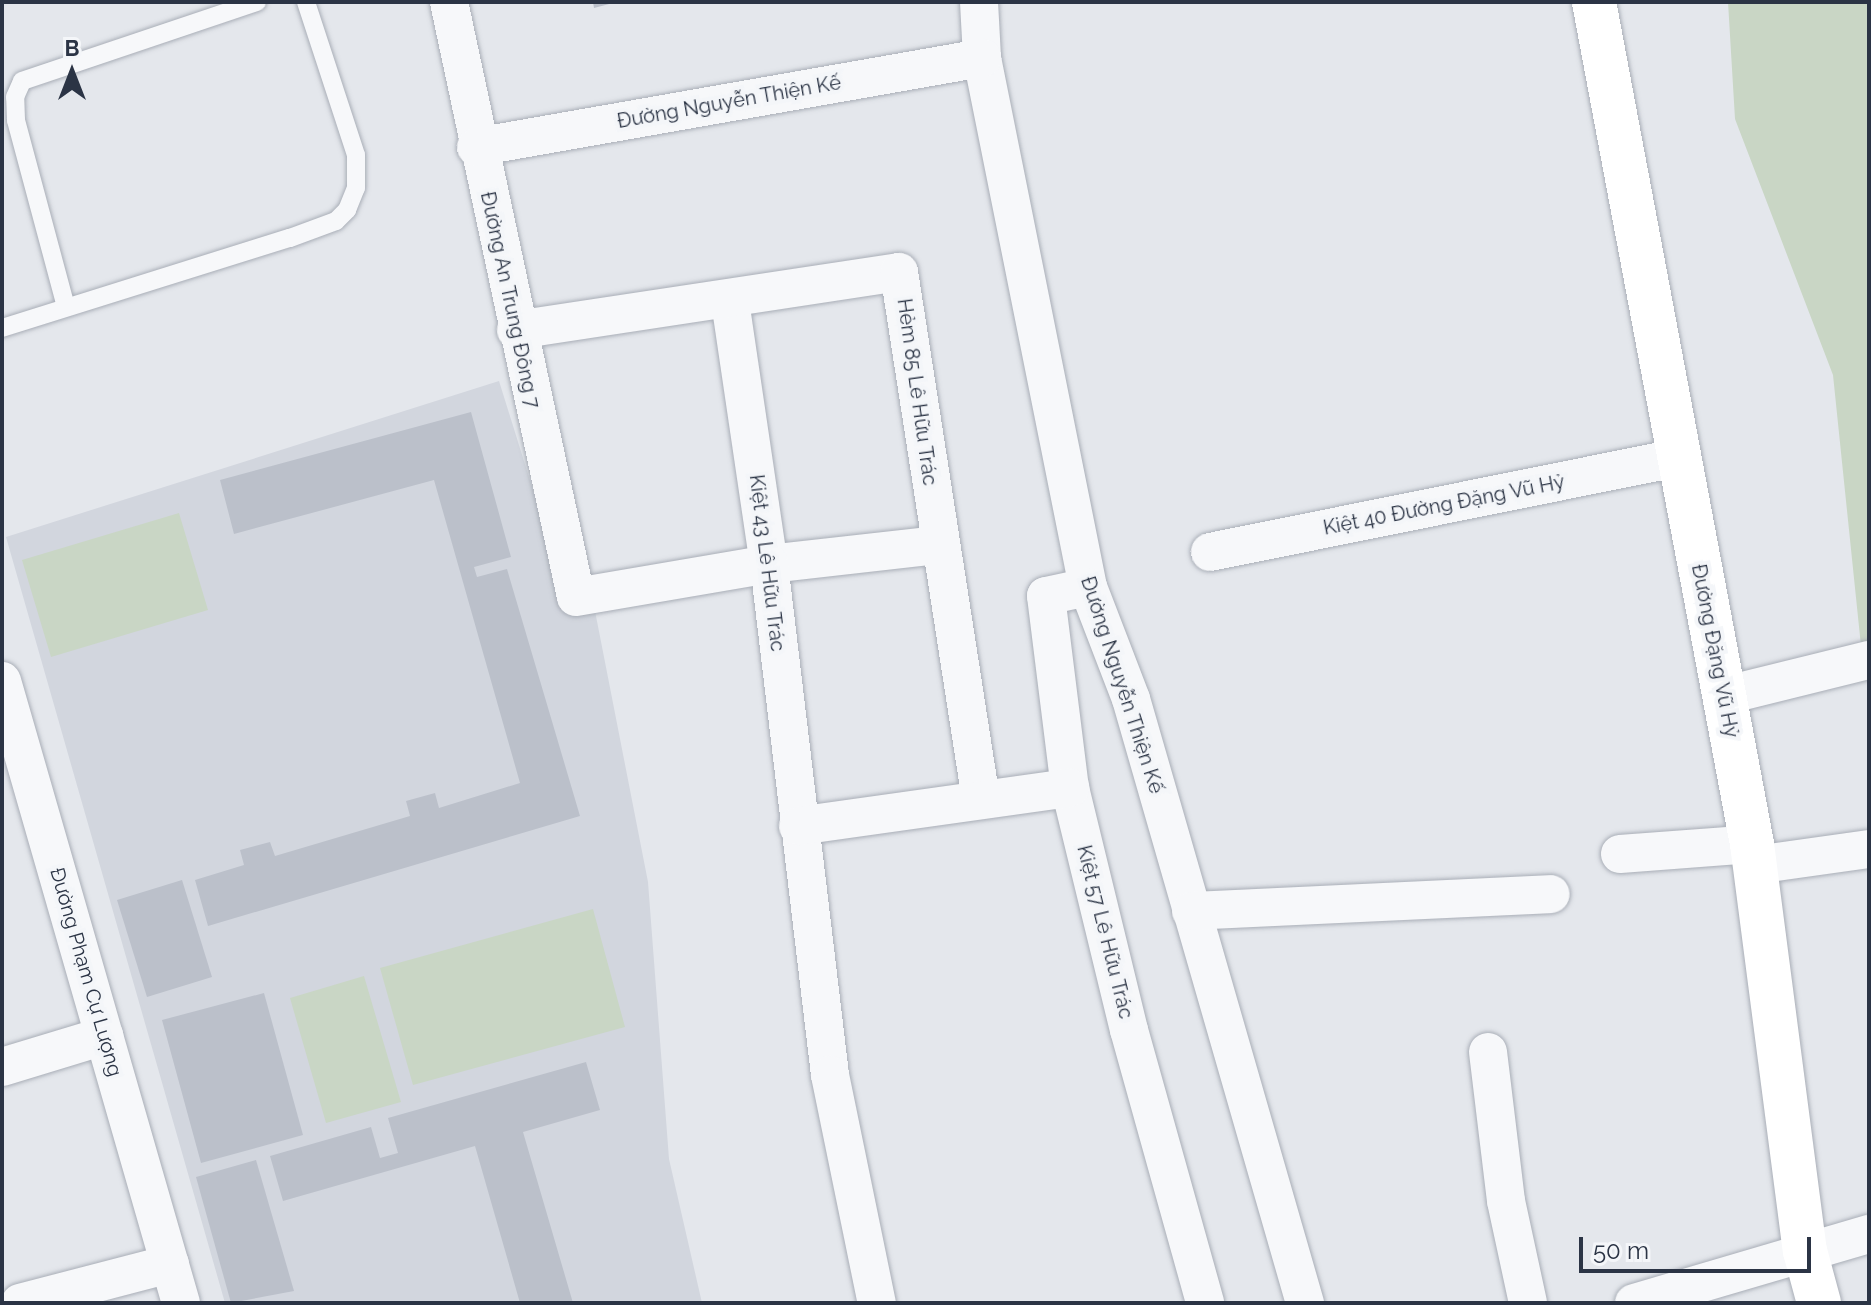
<!DOCTYPE html>
<html>
<head>
<meta charset="utf-8">
<style>
  body { margin:0 }
  #map { position:relative; width:1871px; height:1305px; overflow:hidden; background:#e4e7ec; font-family:Raleway,sans-serif }
  div>[style] { position:absolute }
  [style*='--x'] { left:calc(var(--x)*1px); top:calc(var(--y)*1px); width:calc(var(--w)*1px); rotate:calc(var(--a)*1deg) }
  .built>* { inset:0; background:#d2d6de }
  .green>* { inset:0; background:#c9d6c5 }
  .building>* { inset:0; background:#bbc0ca }
  .roads { filter:drop-shadow(0 0 2px #a9aeb7) drop-shadow(0 0 2px #a9aeb7) }
  .lane>* { height:18px; margin:-9px; padding:0 9px; transform-origin:9px; border-radius:9px; background:#f7f8fa }
  .street>* { height:38px; margin:-19px; padding:0 19px; transform-origin:19px; border-radius:19px; background:#f7f8fa }
  .secondary>* { height:44px; margin:-22px; padding:0 22px; transform-origin:22px; border-radius:22px; background:#fff }
  span { translate:-50% -50%; white-space:nowrap; text-align:center; line-height:1.15; -webkit-text-stroke:8px #f4f6f9; paint-order:stroke }
  .street-label { font-size:20px; color:#2b3445 }
  .frame { position:absolute; inset:0; border:4px solid #2b3445; pointer-events:none }
  .north { position:absolute; left:32px; top:32px; width:80px; height:80px; -webkit-text-stroke:6px #f4f6f9; paint-order:stroke; rotate:0deg; font-size:22px; font-weight:700; line-height:32px; text-align:center; color:#2b3445 }
  .north::after { content:''; display:block; margin:auto; width:28px; height:36px; background:#2b3445; clip-path:polygon(50% 0,100% 100%,50% 72%,0 100%) }
  .scale { position:absolute; left:1579px; top:1237px; width:232px; height:36px; box-sizing:border-box; border:4px solid #2b3445; border-top:0; padding-left:10px; font-size:24px; line-height:28px; white-space:nowrap; color:#2b3445; -webkit-text-stroke:6px #f4f6f9; paint-order:stroke }
</style>
</head>
<body>
<div id="map">
  <div class="built">
    <div style="clip-path:polygon(499px 381px,572px 615px,595px 611px,648px 882px,669px 1159px,702px 1303px,225px 1303px,6px 537px)"></div>
  </div>
  <div class="green">
    <div style="clip-path:polygon(1728px 2px,1869px 2px,1869px 644px,1861px 646px,1833px 375px,1735px 119px)"></div>
    <div style="clip-path:polygon(179px 513px,208px 610px,51px 657px,22px 560px)"></div>
    <div style="clip-path:polygon(593px 909px,625px 1027px,413px 1085px,380px 968px)"></div>
    <div style="clip-path:polygon(364px 976px,401px 1102px,326px 1123px,290px 998px)"></div>
  </div>
  <div class="building">
    <div style="clip-path:polygon(593px 2px,612px 2px,613px 3px,594px 8px)"></div>
    <div style="clip-path:polygon(471px 412px,511px 557px,474px 567px,477px 577px,507px 569px,580px 816px,208px 926px,195px 880px,244px 865px,240px 850px,270px 842px,275px 856px,410px 816px,406px 801px,435px 793px,439px 808px,520px 783px,434px 480px,234px 534px,220px 480px)"></div>
    <div style="clip-path:polygon(182px 880px,212px 977px,147px 997px,117px 900px)"></div>
    <div style="clip-path:polygon(264px 993px,303px 1135px,201px 1163px,162px 1020px)"></div>
    <div style="clip-path:polygon(586px 1062px,600px 1110px,523px 1132px,573px 1303px,520px 1303px,475px 1146px,283px 1201px,270px 1156px,371px 1127px,380px 1158px,398px 1153px,388px 1118px)"></div>
    <div style="clip-path:polygon(256px 1160px,294px 1291px,231px 1303px,196px 1177px)"></div>
  </div>
  <div class="roads">
    <div class="lane">
      <div style="--x:66;--y:307;--w:194;--a:-105"></div>
      <div style="--x:16;--y:120;--w:23;--a:-92"></div>
      <div style="--x:15;--y:97;--w:17;--a:-66"></div>
      <div style="--x:22;--y:81;--w:248;--a:-18.6"></div>
      <div style="--x:2;--y:328;--w:302;--a:-17.4"></div>
      <div style="--x:290;--y:238;--w:49;--a:-20.3"></div>
      <div style="--x:336;--y:221;--w:16;--a:-45"></div>
      <div style="--x:347;--y:210;--w:24;--a:-68"></div>
      <div style="--x:356;--y:188;--w:33;--a:-90"></div>
      <div style="--x:356;--y:155;--w:161;--a:-108.1"></div>
    </div>
    <div class="street">
      <div style="--x:449;--y:2;--w:608;--a:77.95"></div>
      <div style="--x:576;--y:597;--w:196;--a:-9.7"></div>
      <div style="--x:769;--y:564;--w:171;--a:-6.4"></div>
      <div style="--x:979;--y:2;--w:56;--a:86.9"></div>
      <div style="--x:982;--y:58;--w:540;--a:78.67"></div>
      <div style="--x:1088;--y:587;--w:120;--a:69"></div>
      <div style="--x:1131;--y:699;--w:629;--a:73.93"></div>
      <div style="--x:476;--y:147;--w:514;--a:-9.98"></div>
      <div style="--x:730;--y:301;--w:266;--a:81.6"></div>
      <div style="--x:769;--y:564;--w:515;--a:83.19"></div>
      <div style="--x:830;--y:1075;--w:233;--a:78.4"></div>
      <div style="--x:516;--y:330;--w:387;--a:-8.6"></div>
      <div style="--x:899;--y:272;--w:534;--a:81.17"></div>
      <div style="--x:1210;--y:552;--w:476;--a:-11.4"></div>
      <div style="--x:1088;--y:587;--w:43;--a:167.9"></div>
      <div style="--x:1046;--y:596;--w:193;--a:82.9"></div>
      <div style="--x:1070;--y:788;--w:249;--a:76.3"></div>
      <div style="--x:1129;--y:1030;--w:283;--a:74.4"></div>
      <div style="--x:2;--y:681;--w:647;--a:73.95"></div>
      <div style="--x:1723;--y:696;--w:150;--a:-13.9"></div>
      <div style="--x:798;--y:826;--w:275;--a:-8"></div>
      <div style="--x:1620;--y:854;--w:132;--a:-4.3"></div>
      <div style="--x:1755;--y:865;--w:115;--a:-8"></div>
      <div style="--x:1191;--y:911;--w:360;--a:-2.7"></div>
      <div style="--x:1488;--y:1052;--w:150;--a:83.1"></div>
      <div style="--x:1506;--y:1201;--w:104;--a:77.8"></div>
      <div style="--x:2;--y:1067;--w:107;--a:-16.9"></div>
      <div style="--x:20;--y:1303;--w:155;--a:-14.6"></div>
      <div style="--x:1634;--y:1303;--w:245;--a:-16.4"></div>
    </div>
    <div class="secondary">
      <div style="--x:1594;--y:2;--w:857;--a:79.37"></div>
      <div style="--x:1752;--y:844;--w:410;--a:82.6"></div>
      <div style="--x:1805;--y:1251;--w:54;--a:74.9"></div>
    </div>
  </div>
  <div class="street-label">
    <span style="left:729px;top:102px;rotate:-10deg">Đường Nguyễn Thiện Kế</span>
    <span style="left:510px;top:300px;rotate:78deg">Đường An Trung Đông 7</span>
    <span style="left:917px;top:392px;rotate:82deg">Hẻm 85 Lê Hữu Trác</span>
    <span style="left:1444px;top:505px;rotate:-11deg">Kiệt 40 Đường Đặng Vũ Hỷ</span>
    <span style="left:767px;top:563px;rotate:83deg">Kiệt 43 Lê Hữu Trác</span>
    <span style="left:1715px;top:651px;rotate:79deg">Đường Đặng Vũ Hỷ</span>
    <span style="left:1122px;top:685px;rotate:72deg">Đường Nguyễn Thiện Kế</span>
    <span style="left:1105px;top:932px;rotate:76deg">Kiệt 57 Lê Hữu Trác</span>
    <span style="left:86px;top:972px;rotate:74deg">Đường Phạm Cự Lượng</span>
  </div>
  <div class="frame"></div>
  <div class="north">B</div>
  <div class="scale">50 m</div>
</div>
</body>
</html>
